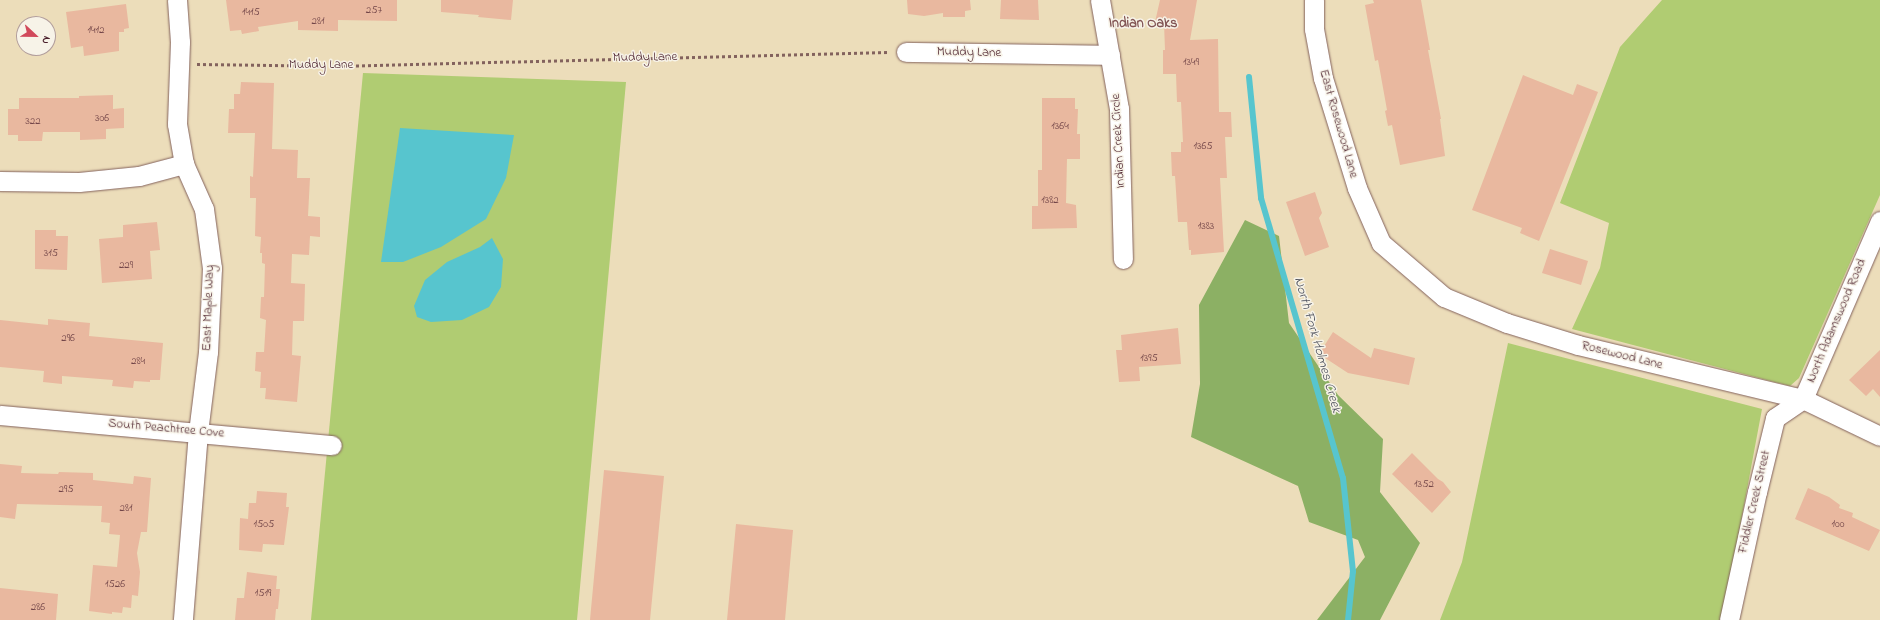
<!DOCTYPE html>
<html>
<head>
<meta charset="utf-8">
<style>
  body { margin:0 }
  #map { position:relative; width:1880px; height:620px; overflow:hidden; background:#ecddba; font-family:"Indie Flower",sans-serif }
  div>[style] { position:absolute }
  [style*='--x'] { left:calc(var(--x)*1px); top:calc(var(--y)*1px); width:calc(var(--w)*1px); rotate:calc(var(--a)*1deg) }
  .green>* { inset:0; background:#b0cc72 }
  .forest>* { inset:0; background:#8cb064 }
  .water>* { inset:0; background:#57c5ce }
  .stream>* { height:6px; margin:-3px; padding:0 3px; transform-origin:3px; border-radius:3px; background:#57c5ce }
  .building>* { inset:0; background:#e9b89f }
  .path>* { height:2.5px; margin-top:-1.25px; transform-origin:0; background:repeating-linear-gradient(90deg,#83625d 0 3px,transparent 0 6px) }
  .roads { filter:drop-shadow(0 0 1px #83625d) drop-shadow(0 0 1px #83625d) }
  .street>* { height:19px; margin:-9.5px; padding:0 9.5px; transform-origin:9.5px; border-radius:9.5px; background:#fff }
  span { translate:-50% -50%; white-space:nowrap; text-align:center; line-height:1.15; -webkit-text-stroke:3px #f7f3e8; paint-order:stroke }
  .number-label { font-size:11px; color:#724548 }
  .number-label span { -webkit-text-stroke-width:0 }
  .street-label { font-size:13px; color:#4a1f2b }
  .neighbourhood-label { font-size:14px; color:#825554; font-weight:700 }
  .water-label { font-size:14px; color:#4e515c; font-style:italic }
  .north { position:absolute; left:16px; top:16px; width:40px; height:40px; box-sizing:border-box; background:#f7f3e8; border:1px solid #b29e9c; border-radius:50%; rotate:112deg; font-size:11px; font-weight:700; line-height:16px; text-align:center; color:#4a1f2b }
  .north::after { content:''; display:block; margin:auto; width:14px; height:18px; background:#d1495b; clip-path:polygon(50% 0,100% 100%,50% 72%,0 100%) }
</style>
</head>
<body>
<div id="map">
  <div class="green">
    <div style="clip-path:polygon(1662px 0,1880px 0,1880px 195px,1799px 378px,1790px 386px,1572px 329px,1600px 268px,1609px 223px,1560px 203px,1620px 47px)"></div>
    <div style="clip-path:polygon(363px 73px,626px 82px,577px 620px,311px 620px)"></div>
    <div style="clip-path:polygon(1508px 343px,1762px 409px,1726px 602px,1720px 620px,1440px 620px,1462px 562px)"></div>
  </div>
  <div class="forest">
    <div style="clip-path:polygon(1245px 220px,1279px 236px,1289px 323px,1338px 395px,1383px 439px,1380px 492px,1420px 543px,1380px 620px,1317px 620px,1365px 557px,1358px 540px,1309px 522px,1298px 486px,1191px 437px,1200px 384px,1199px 305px)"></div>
  </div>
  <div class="water">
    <div style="clip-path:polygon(400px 128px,514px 135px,506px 178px,486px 219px,441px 247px,403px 262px,381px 262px)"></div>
    <div style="clip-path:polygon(492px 238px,503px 259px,501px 287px,489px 307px,462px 320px,431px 322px,417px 317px,414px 306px,425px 280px,447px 262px,480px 247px)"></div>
  </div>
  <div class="stream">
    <div style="--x:1249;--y:77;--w:122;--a:84.3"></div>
    <div style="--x:1261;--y:198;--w:292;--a:73.7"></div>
    <div style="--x:1343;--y:478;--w:94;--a:83.9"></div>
    <div style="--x:1353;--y:571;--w:49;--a:95.8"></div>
  </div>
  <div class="building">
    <div style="clip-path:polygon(226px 0,397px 0,397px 21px,338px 20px,338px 31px,298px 30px,298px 21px,258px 27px,259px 31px,242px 34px,241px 30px,230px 31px)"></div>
    <div style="clip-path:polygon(441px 0,513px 0,511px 20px,478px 17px,479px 15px,441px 12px)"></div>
    <div style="clip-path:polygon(907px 0,970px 0,971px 10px,965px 11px,965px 17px,943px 17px,943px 13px,924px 16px,908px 14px)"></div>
    <div style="clip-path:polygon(1001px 0,1038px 0,1039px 20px,1000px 19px)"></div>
    <div style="clip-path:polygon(1160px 0,1197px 0,1190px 40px,1218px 39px,1219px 112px,1231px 112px,1232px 137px,1225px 137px,1227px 178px,1220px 178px,1224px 252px,1191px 255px,1191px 250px,1189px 250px,1187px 222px,1178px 222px,1175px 176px,1172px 176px,1171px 152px,1181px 152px,1181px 142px,1183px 142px,1181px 102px,1177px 102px,1176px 74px,1163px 74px,1163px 50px,1165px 50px,1164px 23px,1155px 22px)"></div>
    <div style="clip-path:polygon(1373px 0,1421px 0,1430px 50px,1428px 50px,1441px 119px,1440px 119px,1445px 156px,1400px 165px,1392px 125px,1388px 126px,1385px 111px,1387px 110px,1378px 60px,1375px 61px,1365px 5px,1374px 3px)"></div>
    <div style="clip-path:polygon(126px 4px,129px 28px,124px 29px,124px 32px,119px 32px,119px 51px,84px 56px,83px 46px,71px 48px,66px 12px)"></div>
    <div style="clip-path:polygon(1523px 75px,1573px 95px,1577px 84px,1598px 92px,1539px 241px,1520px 233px,1522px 228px,1472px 210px)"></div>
    <div style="clip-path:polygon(241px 82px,274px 83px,272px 149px,298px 150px,297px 178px,310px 178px,308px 216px,320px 217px,320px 237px,310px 236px,309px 255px,292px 254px,291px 283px,305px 284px,304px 321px,293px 321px,292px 355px,301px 356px,297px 402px,265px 399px,266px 388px,260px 388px,261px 372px,255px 371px,256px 352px,264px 352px,266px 320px,260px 318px,261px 297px,264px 297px,265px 264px,262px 263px,262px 253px,260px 253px,261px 237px,255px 236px,256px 198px,250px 198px,250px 176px,253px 177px,255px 133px,228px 133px,229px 109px,234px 109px,234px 94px,240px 94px)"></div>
    <div style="clip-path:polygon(113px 95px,113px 109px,124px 108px,124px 128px,106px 129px,106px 139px,80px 140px,80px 132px,43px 132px,42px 141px,18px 141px,18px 135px,8px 135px,8px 109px,19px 109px,19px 98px,79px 98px,79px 96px)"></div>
    <div style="clip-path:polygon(1042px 98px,1075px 98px,1075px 109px,1078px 109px,1077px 134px,1080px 134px,1080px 159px,1067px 159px,1066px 203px,1076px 205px,1077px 228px,1032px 229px,1032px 206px,1038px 206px,1038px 170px,1042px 170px)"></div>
    <div style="clip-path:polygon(1315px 192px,1322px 213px,1319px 218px,1329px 247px,1305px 256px,1286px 202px)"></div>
    <div style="clip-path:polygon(157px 222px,160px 250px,150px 251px,152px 279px,102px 283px,99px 239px,123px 237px,123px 225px)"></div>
    <div style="clip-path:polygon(35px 230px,56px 230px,56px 236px,68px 236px,67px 270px,35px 269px)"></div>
    <div style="clip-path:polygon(1550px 249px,1588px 261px,1581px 285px,1542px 273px)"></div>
    <div style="clip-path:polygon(48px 319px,90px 323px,89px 336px,163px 343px,160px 380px,150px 380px,150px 382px,134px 381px,133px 388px,112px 386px,113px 380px,62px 376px,62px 384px,43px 382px,44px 371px,0 367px,0 320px,48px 325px)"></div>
    <div style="clip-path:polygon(1178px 328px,1181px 364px,1139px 367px,1140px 381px,1119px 382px,1116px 350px,1122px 350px,1121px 335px)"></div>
    <div style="clip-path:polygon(1333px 332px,1371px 358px,1374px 348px,1415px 358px,1409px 385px,1348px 373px,1319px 354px)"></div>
    <div style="clip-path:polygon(1880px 350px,1880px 397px,1873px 389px,1866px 396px,1849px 380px)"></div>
    <div style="clip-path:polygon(1412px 453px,1438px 479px,1443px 482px,1451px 492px,1432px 513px,1392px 474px)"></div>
    <div style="clip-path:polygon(0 464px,22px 466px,21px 473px,58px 474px,59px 472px,93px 473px,93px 480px,133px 484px,134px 476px,151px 478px,147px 532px,141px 532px,137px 553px,140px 572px,138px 596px,132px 595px,131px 608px,123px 607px,122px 613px,112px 612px,112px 614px,89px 611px,93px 565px,117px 567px,120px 535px,109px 534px,110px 523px,101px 522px,102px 506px,17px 504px,15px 519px,0 517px)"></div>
    <div style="clip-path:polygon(604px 470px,664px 476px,650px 620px,590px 620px)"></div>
    <div style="clip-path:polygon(1808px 488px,1829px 497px,1840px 505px,1839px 508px,1853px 513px,1852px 517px,1880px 530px,1869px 551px,1795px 519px)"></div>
    <div style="clip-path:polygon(257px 491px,287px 493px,286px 507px,289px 507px,284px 545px,263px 544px,262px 552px,239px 550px,240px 518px,248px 519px,249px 503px,256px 503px)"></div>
    <div style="clip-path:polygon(736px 524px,793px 530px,785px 620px,727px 620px)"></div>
    <div style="clip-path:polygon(247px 572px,277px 576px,276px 589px,280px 589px,278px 609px,276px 609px,275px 620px,235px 620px,237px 598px,244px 598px)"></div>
    <div style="clip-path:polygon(0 588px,58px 594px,56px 620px,0 620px)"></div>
  </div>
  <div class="path">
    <div style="--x:197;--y:64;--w:141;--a:0.8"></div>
    <div style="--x:338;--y:66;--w:550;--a:-1.46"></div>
  </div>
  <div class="roads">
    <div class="street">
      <div style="--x:177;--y:0;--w:42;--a:85.9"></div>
      <div style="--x:180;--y:42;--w:82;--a:92.1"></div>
      <div style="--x:177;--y:124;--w:41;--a:80.1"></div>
      <div style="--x:184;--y:164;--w:49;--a:66"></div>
      <div style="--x:204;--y:209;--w:60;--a:82.3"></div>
      <div style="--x:212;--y:268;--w:84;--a:92.7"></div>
      <div style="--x:208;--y:352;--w:81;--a:97.1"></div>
      <div style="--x:198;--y:432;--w:189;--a:94.6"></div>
      <div style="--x:1100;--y:0;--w:111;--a:80.1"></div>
      <div style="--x:1119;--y:109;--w:150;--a:88.5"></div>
      <div style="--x:1314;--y:0;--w:29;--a:90"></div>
      <div style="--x:1314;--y:29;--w:50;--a:79.6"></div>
      <div style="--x:1323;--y:78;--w:115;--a:72.8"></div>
      <div style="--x:1357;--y:188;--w:60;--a:66.4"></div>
      <div style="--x:1381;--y:243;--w:83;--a:40.6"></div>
      <div style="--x:1444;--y:297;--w:68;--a:22.4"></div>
      <div style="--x:1507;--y:323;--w:74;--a:17.2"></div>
      <div style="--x:1578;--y:345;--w:231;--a:13.5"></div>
      <div style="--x:1803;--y:399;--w:85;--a:25.7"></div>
      <div style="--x:906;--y:52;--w:204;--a:0.8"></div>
      <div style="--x:0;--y:181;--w:79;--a:0.7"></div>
      <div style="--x:79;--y:182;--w:60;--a:-5.7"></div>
      <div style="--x:139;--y:176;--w:47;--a:-14.9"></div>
      <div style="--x:0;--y:415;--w:333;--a:5.2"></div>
      <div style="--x:1729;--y:620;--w:131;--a:-77.7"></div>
      <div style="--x:1757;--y:492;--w:76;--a:-76.3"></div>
      <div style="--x:1775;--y:418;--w:34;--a:-34"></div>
      <div style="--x:1803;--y:399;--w:194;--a:-66.6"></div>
    </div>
  </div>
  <div class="number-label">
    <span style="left:374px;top:10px">257</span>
    <span style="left:251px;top:12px">1415</span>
    <span style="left:318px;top:21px">281</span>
    <span style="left:96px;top:30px">1412</span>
    <span style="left:1191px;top:62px">1349</span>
    <span style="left:102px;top:118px">306</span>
    <span style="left:33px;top:121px">322</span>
    <span style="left:1060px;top:126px">1364</span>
    <span style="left:1203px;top:146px">1365</span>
    <span style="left:1050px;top:200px">1382</span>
    <span style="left:1206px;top:226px">1383</span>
    <span style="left:51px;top:253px">315</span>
    <span style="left:126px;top:265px">229</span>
    <span style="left:68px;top:338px">296</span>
    <span style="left:1149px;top:358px">1395</span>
    <span style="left:138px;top:361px">284</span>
    <span style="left:1424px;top:484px">1352</span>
    <span style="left:66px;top:489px">295</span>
    <span style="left:126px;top:508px">281</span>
    <span style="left:264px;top:524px">1505</span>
    <span style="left:1838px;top:524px">100</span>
    <span style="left:115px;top:584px">1526</span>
    <span style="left:263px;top:593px">1519</span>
    <span style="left:38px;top:607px">286</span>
  </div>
  <div class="street-label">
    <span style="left:969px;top:53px;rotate:1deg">Muddy Lane</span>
    <span style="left:645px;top:58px;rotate:-1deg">Muddy Lane</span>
    <span style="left:321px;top:65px">Muddy Lane</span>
    <span style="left:1338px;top:124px;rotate:74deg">East Rosewood Lane</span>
    <span style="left:1119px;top:141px;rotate:-93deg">Indian Creek Circle</span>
    <span style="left:209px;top:308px;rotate:-88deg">East Maple Way</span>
    <span style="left:1837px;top:321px;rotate:-67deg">North Adamswood Road</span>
    <span style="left:1622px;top:356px;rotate:14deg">Rosewood Lane</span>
    <span style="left:166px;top:429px;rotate:5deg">South Peachtree Cove</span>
    <span style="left:1755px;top:502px;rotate:-77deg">Fiddler Creek Street</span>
  </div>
  <div class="neighbourhood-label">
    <span style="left:1143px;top:24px">Indian Oaks</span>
  </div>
  <div class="water-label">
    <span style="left:1317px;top:345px;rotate:74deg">North Fork Holmes Creek</span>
  </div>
  <div class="north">N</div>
</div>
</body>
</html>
